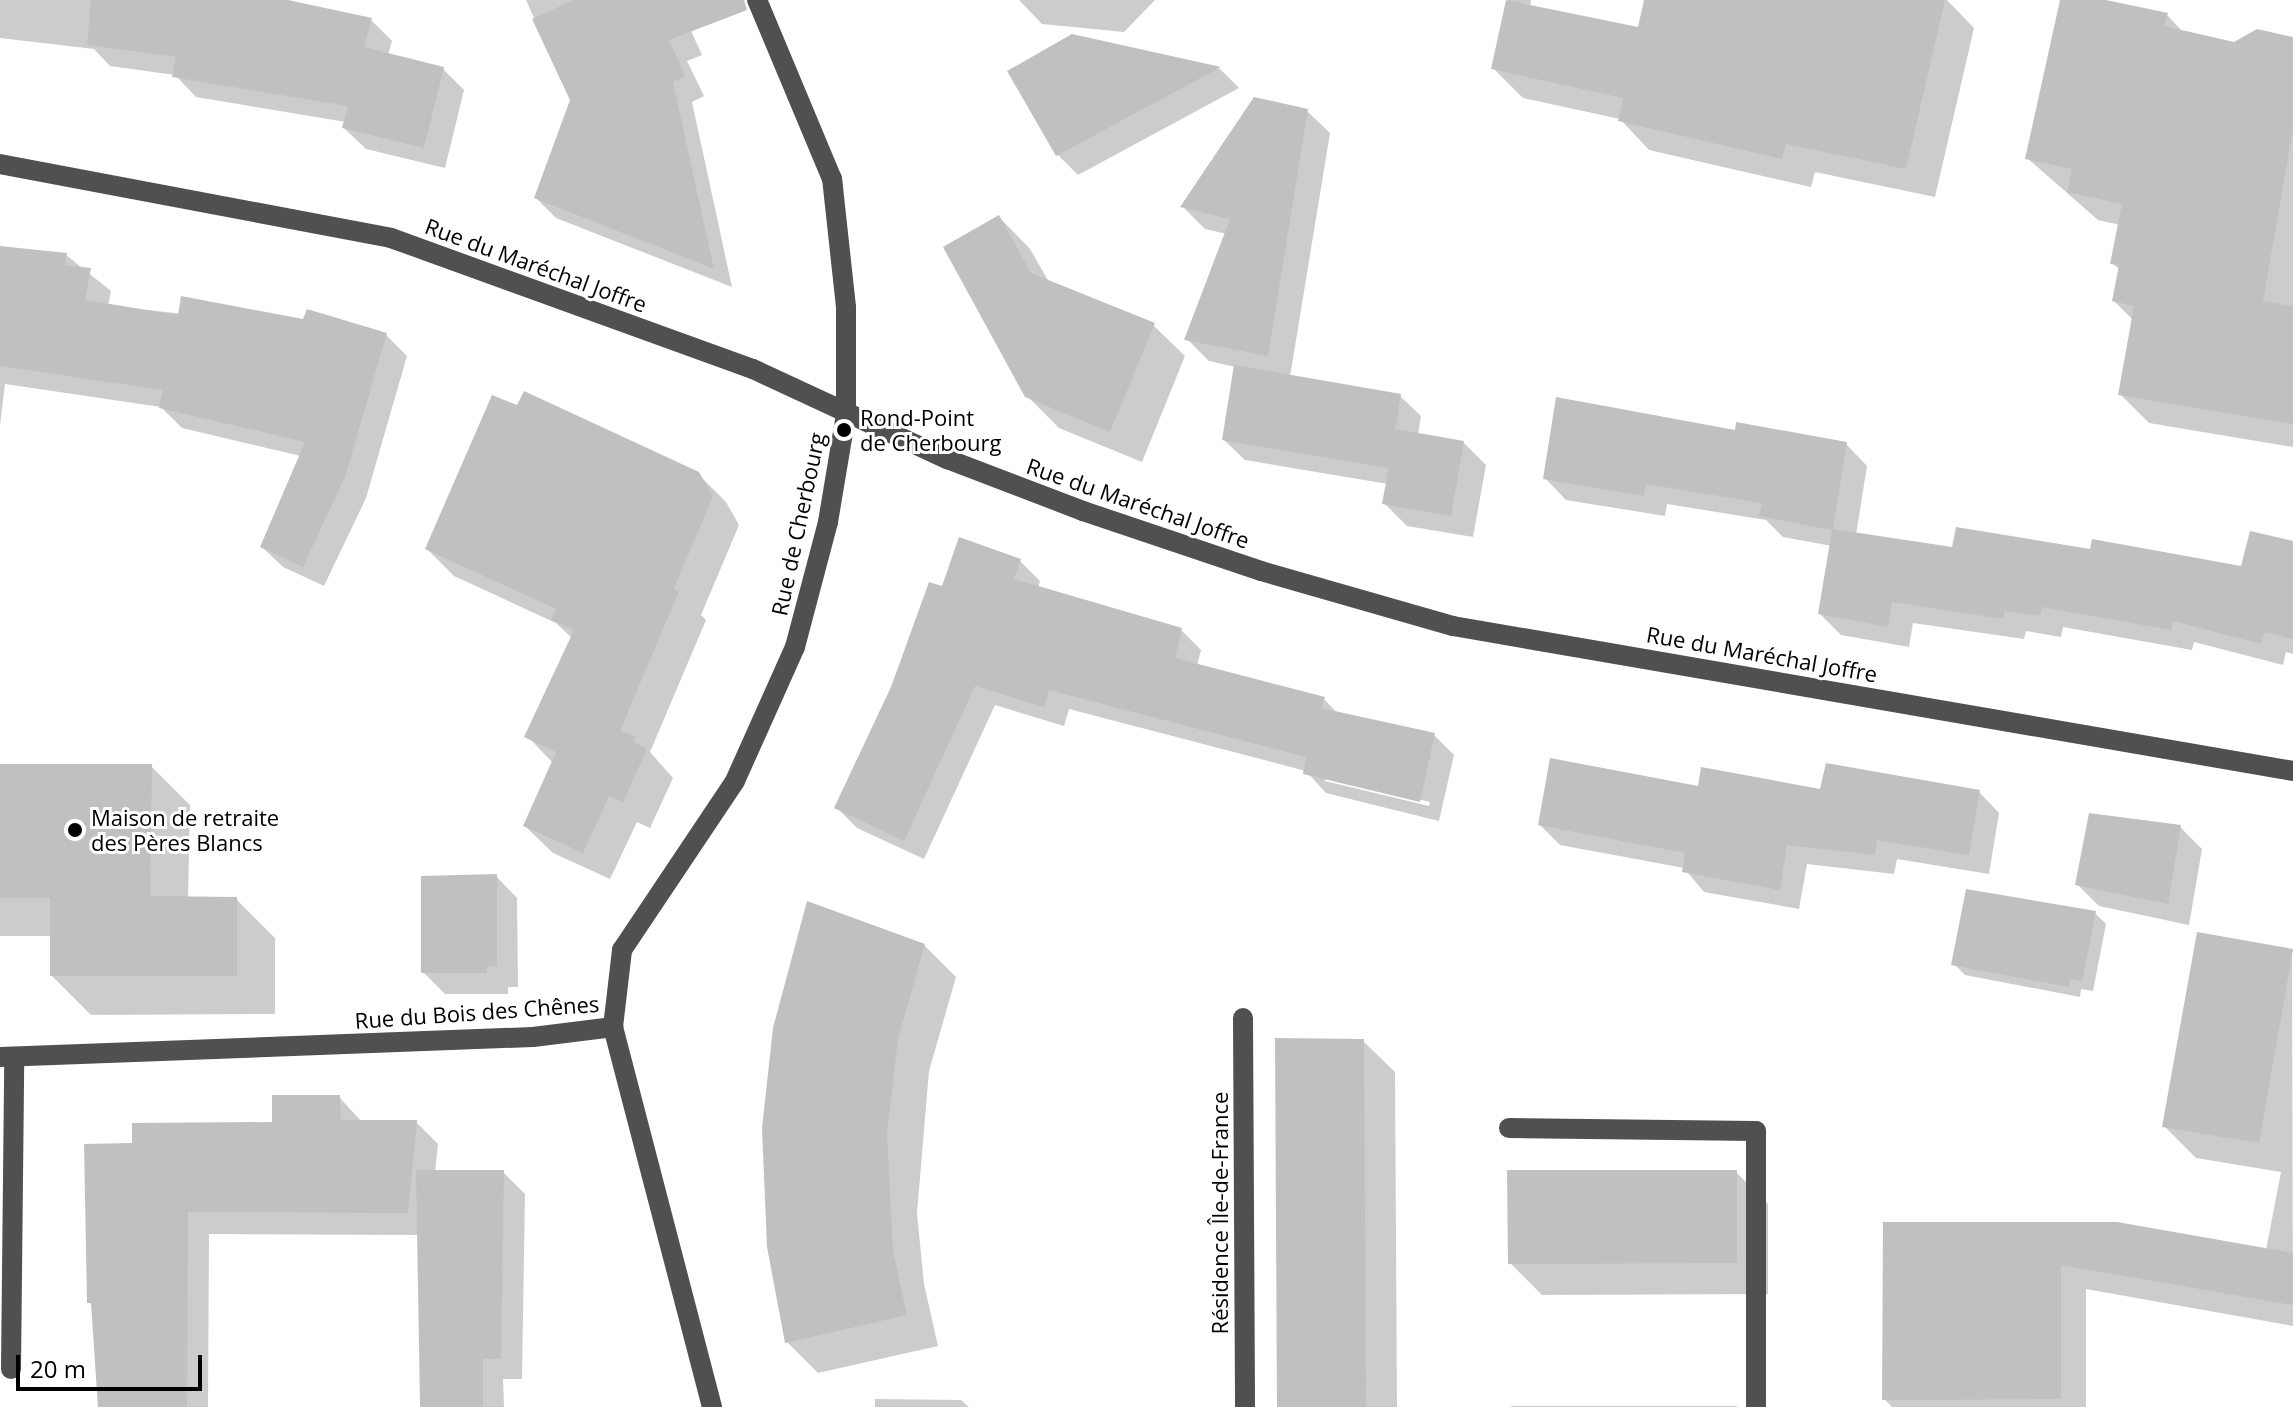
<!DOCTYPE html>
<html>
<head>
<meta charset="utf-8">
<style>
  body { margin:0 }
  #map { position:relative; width:2293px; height:1407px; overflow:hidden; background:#fff; font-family:"Open Sans",sans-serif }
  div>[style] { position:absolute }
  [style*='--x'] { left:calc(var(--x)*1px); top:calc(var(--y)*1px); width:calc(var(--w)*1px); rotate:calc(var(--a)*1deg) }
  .shadow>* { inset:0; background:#0003 }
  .building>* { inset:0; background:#c0c0c0 }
  .minor>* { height:20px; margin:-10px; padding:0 10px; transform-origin:10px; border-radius:10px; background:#505050 }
  .dots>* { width:22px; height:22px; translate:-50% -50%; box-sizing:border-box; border:4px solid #fff; border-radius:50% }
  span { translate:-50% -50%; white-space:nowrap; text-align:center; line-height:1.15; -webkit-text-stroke:6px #fff; paint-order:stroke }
  .street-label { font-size:22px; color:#000 }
  .poi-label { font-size:22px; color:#000 }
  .left { translate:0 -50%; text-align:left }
  .scale { position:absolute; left:16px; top:1355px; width:186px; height:36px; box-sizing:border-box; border:4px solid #000; border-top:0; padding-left:10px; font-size:24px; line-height:28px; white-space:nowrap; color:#000; -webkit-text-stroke:6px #fff; paint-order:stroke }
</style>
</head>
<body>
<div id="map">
  <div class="shadow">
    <div style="clip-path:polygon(0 0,267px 0,371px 20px,392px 41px,388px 55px,443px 69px,464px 90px,445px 168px,366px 149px,344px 128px,346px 122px,196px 97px,175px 75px,110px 66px,94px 49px,0 38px)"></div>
    <div style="clip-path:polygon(526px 0,677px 0,702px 55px,687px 61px,704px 96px,692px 102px,732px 287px,556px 218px,536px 198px,571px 102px)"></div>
    <div style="clip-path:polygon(1019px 0,1155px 0,1124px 32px,1042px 24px)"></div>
    <div style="clip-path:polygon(1508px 0,1531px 0,1530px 6px,1640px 30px,1646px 0,1947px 0,1974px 28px,1935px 197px,1815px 172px,1811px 187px,1649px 150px,1620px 119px,1523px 98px,1494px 69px)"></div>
    <div style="clip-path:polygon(2062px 0,2097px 0,2167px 15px,2184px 33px,2235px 44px,2293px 39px,2293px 447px,2149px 423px,2120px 394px,2134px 321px,2114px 301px,2120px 270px,2112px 263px,2120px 225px,2098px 220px,2027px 158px)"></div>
    <div style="clip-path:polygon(1072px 37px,1220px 69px,1239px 88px,1078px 175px,1058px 155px)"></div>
    <div style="clip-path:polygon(1307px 111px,1330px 133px,1290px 377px,1400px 396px,1421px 416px,1418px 435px,1463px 442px,1486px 465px,1473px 537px,1407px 526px,1384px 503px,1388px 484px,1245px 460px,1224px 440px,1236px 367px,1209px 361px,1187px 339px,1227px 234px,1205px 229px,1183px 207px)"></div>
    <div style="clip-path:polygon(999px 217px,1030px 249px,1049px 282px,1153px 325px,1185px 356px,1142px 462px,1059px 428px,1027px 396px)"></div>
    <div style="clip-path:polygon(0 247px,66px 255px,111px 291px,108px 306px,386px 335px,407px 356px,366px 498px,324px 586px,283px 567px,262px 547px,301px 456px,182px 428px,161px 407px,5px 384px,0 426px)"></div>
    <div style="clip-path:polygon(525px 394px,698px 474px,726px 502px,739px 525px,701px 615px,706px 620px,650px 752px,673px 778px,650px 828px,637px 822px,610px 879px,553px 853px,525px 826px,553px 763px,527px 736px,572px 638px,556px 623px,454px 576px,427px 549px)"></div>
    <div style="clip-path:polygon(1737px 432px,1846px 444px,1867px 466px,1856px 535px,1954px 550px,2092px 551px,2243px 568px,2293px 543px,2293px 654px,2286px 652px,2283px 665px,2194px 642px,2192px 650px,2063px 627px,2061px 637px,2026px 631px,2024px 639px,1913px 623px,1909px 647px,1841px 635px,1820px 614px,1832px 546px,1783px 537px,1766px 520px,1667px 504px,1665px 516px,1566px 500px,1545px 478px)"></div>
    <div style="clip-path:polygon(evenodd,1020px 561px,1040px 581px,1038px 588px,1181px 630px,1201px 650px,1197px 666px,1324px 699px,1338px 714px,1434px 735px,1454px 755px,1439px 821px,1326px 793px,1306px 771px,1069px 709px,1064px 726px,995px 705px,924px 859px,857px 828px,837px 808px,943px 588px,1020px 561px,1325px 777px,1430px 802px,1429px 806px,1325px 781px,1325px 777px)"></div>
    <div style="clip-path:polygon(0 766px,151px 766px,190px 805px,188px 899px,236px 899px,275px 938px,275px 1014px,91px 1015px,52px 976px,52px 936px,0 936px)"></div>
    <div style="clip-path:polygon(1699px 788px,1979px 792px,1999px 813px,1989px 874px,1897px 859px,1894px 874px,1807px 864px,1799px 909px,1704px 892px,1684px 868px,1560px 845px,1540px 825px)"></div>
    <div style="clip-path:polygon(2180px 827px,2202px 849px,2189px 925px,2099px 906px,2077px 884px)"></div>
    <div style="clip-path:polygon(496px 876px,517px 898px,518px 987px,508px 987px,508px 994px,445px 994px,423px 972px)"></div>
    <div style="clip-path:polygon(2095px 913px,2106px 924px,2093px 991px,2081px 989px,2080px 997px,1965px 975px,1954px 964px)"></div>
    <div style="clip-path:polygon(924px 945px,956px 977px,929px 1071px,917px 1213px,924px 1284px,938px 1346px,818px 1373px,787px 1342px)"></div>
    <div style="clip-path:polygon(2292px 951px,2293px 1326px,2086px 1289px,2086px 1407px,1892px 1407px,1884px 1399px,1885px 1224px,2266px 1250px,2281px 1172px,2196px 1158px,2164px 1126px)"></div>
    <div style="clip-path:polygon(1363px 1041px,1395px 1072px,1397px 1407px,1279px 1407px)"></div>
    <div style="clip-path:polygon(339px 1097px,362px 1122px,416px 1122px,438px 1144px,435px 1172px,503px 1172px,525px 1194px,522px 1379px,503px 1379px,504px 1407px,422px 1407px,419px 1235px,209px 1234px,208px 1407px,100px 1407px,93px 1306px,89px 1302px,134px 1145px,275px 1124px)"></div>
    <div style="clip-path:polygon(1736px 1172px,1768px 1204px,1768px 1294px,1542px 1295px,1510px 1263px)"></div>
    <div style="clip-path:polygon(875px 1399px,961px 1400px,969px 1407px,875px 1407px)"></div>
    <div style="clip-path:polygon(1511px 1406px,1737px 1406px,1737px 1407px,1511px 1407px)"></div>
  </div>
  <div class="building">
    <div style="clip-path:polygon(91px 0,288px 0,372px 18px,364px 47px,444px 67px,424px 148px,342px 128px,348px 106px,172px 77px,176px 57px,87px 45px)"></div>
    <div style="clip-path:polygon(574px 0,744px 0,747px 10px,669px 40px,685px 76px,673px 82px,714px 269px,534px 198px,570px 100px,532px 19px)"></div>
    <div style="clip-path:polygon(1506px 0,1638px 27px,1644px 0,1945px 0,1906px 169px,1786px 144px,1782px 159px,1618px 121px,1623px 98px,1491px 69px)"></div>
    <div style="clip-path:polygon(2060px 0,2106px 0,2168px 13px,2164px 26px,2234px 42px,2257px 29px,2293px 37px,2293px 129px,2263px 301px,2293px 306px,2293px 424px,2118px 395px,2134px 306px,2112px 301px,2119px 265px,2110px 264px,2122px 204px,2067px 192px,2072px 169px,2025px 159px)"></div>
    <div style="clip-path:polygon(1072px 34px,1221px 67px,1056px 156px,1007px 71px)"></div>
    <div style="clip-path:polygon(1254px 97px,1308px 109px,1268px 356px,1184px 340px,1230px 219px,1180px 207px)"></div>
    <div style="clip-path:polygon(999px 215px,1031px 273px,1155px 323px,1110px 432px,1025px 397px,943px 247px)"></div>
    <div style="clip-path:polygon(0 246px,67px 253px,65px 265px,91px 268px,85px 300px,178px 315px,181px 296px,303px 319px,307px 309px,387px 333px,345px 477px,303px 567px,260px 547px,305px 442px,159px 408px,163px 390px,0 366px)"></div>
    <div style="clip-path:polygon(1234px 365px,1401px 394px,1389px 468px,1222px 440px)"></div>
    <div style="clip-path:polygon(524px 391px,699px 472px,713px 496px,674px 589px,679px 591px,620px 731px,636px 736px,633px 742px,647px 749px,623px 802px,609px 796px,583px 853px,523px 826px,556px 752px,524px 737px,574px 630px,551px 620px,556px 609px,425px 549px,492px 395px,517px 405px)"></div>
    <div style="clip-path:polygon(1556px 397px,1735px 430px,1736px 422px,1847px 442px,1833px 529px,1952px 547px,1956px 527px,2090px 549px,2092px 539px,2241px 566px,2250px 531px,2293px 541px,2293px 639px,2265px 632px,2261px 644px,2173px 621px,2171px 630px,2042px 607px,2040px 616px,2005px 611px,2003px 619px,1892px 602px,1888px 627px,1818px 614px,1832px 530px,1759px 516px,1762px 503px,1646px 484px,1644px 496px,1543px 479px)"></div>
    <div style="clip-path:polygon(1396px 429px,1464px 441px,1451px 516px,1382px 504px)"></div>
    <div style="clip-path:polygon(959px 537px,1021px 559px,1014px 579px,1182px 628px,1175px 658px,1325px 697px,1321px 708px,1435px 733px,1420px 802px,1303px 774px,1306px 757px,1049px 690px,1044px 707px,975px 686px,904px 841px,834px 808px,891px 687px,929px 582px,942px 586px)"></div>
    <div style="clip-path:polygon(1550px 758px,1698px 786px,1701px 767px,1820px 789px,1826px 763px,1980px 790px,1969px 855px,1877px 840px,1875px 855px,1787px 845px,1780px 890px,1682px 872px,1685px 853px,1538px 825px)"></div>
    <div style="clip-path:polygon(0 764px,152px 764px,150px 896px,237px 897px,237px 976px,50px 976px,50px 898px,0 898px)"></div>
    <div style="clip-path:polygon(2089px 813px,2181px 825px,2168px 904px,2075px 885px)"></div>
    <div style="clip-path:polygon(497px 874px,497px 966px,487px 966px,487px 973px,421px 973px,421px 876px)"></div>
    <div style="clip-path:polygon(1966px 889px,2096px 911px,2082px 981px,2070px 979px,2069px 987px,1951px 965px)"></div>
    <div style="clip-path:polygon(807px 901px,925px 944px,898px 1039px,887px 1134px,893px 1251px,907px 1315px,785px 1343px,767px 1247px,762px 1128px,773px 1028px)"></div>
    <div style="clip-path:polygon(2197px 932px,2293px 949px,2259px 1143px,2162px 1127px)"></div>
    <div style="clip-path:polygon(1275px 1038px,1364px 1039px,1366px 1407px,1277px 1407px)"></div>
    <div style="clip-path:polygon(272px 1095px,340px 1095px,341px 1120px,417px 1120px,408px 1213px,188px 1212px,187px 1407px,98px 1407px,91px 1303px,87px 1303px,84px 1144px,132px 1143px,132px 1123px,272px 1122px)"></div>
    <div style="clip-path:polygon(416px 1170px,504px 1170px,501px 1359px,483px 1359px,483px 1407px,420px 1407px)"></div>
    <div style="clip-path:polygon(1507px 1170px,1737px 1170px,1737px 1263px,1508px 1264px)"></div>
    <div style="clip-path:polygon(1883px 1222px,2117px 1222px,2293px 1253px,2293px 1305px,2061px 1265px,2061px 1399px,1882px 1400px)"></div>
  </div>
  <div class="minor">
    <div style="--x:0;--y:164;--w:398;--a:10.7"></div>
    <div style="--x:391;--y:238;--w:385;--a:19.9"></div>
    <div style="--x:753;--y:369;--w:214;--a:24.9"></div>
    <div style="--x:947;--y:459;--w:146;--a:20.9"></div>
    <div style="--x:1083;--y:511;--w:188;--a:18.6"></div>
    <div style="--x:1261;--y:571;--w:200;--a:16"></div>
    <div style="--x:1453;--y:626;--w:852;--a:9.79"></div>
    <div style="--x:1243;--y:1018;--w:389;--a:89.7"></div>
    <div style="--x:0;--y:1057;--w:533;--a:-2.15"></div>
    <div style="--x:533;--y:1037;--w:81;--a:-7.1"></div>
    <div style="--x:1509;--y:1128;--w:247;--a:0.7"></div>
    <div style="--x:1756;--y:1131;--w:276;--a:90"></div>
    <div style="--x:11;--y:1369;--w:312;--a:-89.4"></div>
    <div style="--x:712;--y:1407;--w:393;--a:-104.6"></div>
    <div style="--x:613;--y:1027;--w:78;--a:-83.3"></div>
    <div style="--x:622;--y:950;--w:203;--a:-56.2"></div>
    <div style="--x:735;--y:781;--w:147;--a:-65.9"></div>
    <div style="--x:795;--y:647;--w:129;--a:-75.2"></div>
    <div style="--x:828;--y:522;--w:109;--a:-80.5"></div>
    <div style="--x:846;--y:415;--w:108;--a:-90"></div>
    <div style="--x:846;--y:307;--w:129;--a:-96.2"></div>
    <div style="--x:832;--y:179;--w:194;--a:-112.7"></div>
  </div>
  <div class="dots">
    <div style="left:844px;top:430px;background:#000"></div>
    <div style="left:75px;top:830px;background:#000"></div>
  </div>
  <div class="street-label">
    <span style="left:536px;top:265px;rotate:20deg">Rue du Maréchal Joffre</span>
    <span style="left:1138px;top:503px;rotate:19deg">Rue du Maréchal Joffre</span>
    <span style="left:798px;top:524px;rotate:-78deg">Rue de Cherbourg</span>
    <span style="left:1762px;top:654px;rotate:10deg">Rue du Maréchal Joffre</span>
    <span style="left:477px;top:1012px;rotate:-4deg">Rue du Bois des Chênes</span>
    <span style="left:1220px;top:1213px;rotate:-90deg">Résidence Île-de-France</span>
  </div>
  <div class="poi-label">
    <span class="left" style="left:860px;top:430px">Rond-Point<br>de Cherbourg</span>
    <span class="left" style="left:91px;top:830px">Maison de retraite<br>des Pères Blancs</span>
  </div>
  <div class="scale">20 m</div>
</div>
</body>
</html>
